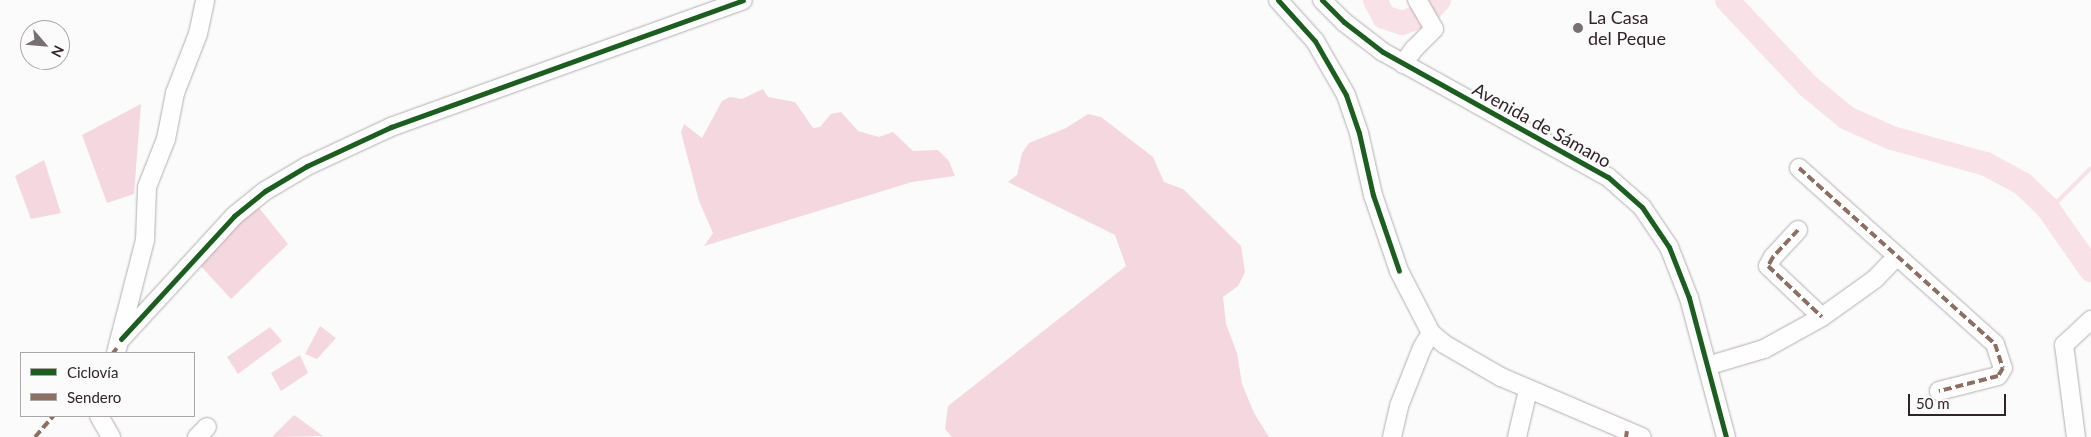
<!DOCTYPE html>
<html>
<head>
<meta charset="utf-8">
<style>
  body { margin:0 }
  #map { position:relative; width:2091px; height:437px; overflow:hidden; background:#fbfbfb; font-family:Lato,sans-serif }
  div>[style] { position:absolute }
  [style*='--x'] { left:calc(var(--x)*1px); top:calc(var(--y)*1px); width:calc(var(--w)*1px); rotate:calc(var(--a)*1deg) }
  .green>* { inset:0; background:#f4d7df }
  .stream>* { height:4px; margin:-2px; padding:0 2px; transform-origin:2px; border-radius:2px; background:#f8e2e8 }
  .river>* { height:24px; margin:-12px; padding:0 12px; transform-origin:12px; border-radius:12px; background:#f8e2e8 }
  .roads { filter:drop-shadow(0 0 1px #b5adb0) drop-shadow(0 0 1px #b5adb0) }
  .minor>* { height:18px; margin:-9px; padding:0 9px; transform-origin:9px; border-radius:9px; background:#fefefe }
  .quiet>* { height:4px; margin-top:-2px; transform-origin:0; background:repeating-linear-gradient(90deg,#8d6e63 0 8px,transparent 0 12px) }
  .cycleway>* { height:5px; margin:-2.5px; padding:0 2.5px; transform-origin:2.5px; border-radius:2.5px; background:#1b5e20 }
  .dots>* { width:14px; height:14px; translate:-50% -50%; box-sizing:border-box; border:2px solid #fbfbfb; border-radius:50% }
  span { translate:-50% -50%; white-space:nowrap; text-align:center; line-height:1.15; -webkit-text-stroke:4.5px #fbfbfb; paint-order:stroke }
  .poi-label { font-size:18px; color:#322328 }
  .left { translate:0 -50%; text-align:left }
  .street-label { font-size:18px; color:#322328 }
  .legend { position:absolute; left:20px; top:352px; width:175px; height:65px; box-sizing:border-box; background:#fbfbfb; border:1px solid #aba5a7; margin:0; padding:6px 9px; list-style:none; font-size:15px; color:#322328 }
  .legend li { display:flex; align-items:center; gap:10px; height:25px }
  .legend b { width:25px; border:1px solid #aba5a7 }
  .north { position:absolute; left:20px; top:20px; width:50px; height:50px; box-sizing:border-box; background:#fbfbfb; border:1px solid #aba5a7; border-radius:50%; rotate:117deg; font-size:14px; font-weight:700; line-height:20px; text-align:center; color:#322328 }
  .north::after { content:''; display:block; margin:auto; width:18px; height:22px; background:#786f72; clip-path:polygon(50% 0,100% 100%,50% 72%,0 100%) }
  .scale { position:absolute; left:1908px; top:394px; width:98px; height:22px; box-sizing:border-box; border:2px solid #322328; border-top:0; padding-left:6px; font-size:15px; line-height:18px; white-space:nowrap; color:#322328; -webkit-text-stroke:4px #fbfbfb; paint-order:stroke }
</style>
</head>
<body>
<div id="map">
  <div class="green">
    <div style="clip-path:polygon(763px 89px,768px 97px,795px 102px,813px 128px,820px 127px,831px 114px,841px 112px,858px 131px,879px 137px,893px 132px,913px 151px,938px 150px,949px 161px,955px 176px,912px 182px,704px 246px,713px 233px,699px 201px,681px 132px,684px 124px,702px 138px,722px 101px,730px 97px,742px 99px)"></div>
    <div style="clip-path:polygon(141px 104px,134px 194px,107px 203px,82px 135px)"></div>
    <div style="clip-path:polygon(1088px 114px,1101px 117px,1153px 157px,1164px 182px,1183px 189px,1241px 246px,1245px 272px,1238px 286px,1223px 297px,1226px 324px,1237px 353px,1242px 384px,1254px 413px,1269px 437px,952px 437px,945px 429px,948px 406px,1126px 266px,1115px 235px,1008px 182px,1017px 175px,1022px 153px,1029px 143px,1066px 128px)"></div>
    <div style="clip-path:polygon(44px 160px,61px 213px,31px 219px,15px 176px)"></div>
    <div style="clip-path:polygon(256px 204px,288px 244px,231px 299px,198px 263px)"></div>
    <div style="clip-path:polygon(320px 326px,336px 338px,317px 359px,305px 354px)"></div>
    <div style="clip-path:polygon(270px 327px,282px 341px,238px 374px,227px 357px)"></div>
    <div style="clip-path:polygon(300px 355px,308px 373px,281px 391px,271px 373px)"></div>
    <div style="clip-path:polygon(294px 415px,323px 436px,272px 437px)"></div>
  </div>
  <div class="stream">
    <div style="--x:2049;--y:210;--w:59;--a:-45"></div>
  </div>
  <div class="river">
    <div style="--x:1375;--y:0;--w:19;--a:62"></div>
    <div style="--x:1384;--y:17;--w:19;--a:18"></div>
    <div style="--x:1402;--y:23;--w:26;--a:-21"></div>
    <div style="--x:1426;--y:14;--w:19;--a:-47"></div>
    <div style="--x:1727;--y:0;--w:118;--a:46.7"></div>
    <div style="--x:1808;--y:86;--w:50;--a:39.4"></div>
    <div style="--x:1847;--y:118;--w:49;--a:24"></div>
    <div style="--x:1892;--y:138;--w:98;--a:15.5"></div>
    <div style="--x:1986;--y:164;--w:42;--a:28.4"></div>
    <div style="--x:2023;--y:184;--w:33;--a:44"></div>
    <div style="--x:2047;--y:207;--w:77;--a:55.1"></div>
  </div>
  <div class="roads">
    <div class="minor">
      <div style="--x:1278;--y:0;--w:55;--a:47.9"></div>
      <div style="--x:1315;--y:41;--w:62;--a:60.1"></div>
      <div style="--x:1346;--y:95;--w:40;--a:71.1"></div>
      <div style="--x:1359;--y:133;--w:64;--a:77.3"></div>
      <div style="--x:1373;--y:195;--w:80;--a:71.1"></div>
      <div style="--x:1399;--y:271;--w:70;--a:62.7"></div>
      <div style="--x:1431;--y:333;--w:17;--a:40"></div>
      <div style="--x:1444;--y:344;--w:66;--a:30.1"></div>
      <div style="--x:1501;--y:377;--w:153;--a:23.1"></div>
      <div style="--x:1322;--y:0;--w:31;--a:45"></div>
      <div style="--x:1344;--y:22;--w:49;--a:37.6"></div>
      <div style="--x:1383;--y:52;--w:257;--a:29.1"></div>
      <div style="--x:1608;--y:177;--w:45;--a:41.4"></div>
      <div style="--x:1642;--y:207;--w:48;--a:56"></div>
      <div style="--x:1669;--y:247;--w:55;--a:68.6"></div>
      <div style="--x:1689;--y:298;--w:144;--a:75.1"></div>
      <div style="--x:1403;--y:64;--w:19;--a:-54"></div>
      <div style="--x:1414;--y:49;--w:28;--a:-45"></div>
      <div style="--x:1434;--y:29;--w:34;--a:-120"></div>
      <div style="--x:1799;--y:168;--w:263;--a:41.9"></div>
      <div style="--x:1995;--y:344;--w:25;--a:72"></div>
      <div style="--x:2003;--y:368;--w:9;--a:122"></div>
      <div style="--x:1998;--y:376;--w:61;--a:165.7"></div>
      <div style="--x:1798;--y:230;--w:37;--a:133"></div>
      <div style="--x:1773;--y:257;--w:10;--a:119"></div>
      <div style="--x:1768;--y:266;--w:74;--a:43.4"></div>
      <div style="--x:121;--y:339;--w:167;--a:-47.4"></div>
      <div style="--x:234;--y:216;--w:40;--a:-39"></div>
      <div style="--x:265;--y:191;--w:49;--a:-30.8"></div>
      <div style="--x:307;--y:166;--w:93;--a:-24.9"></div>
      <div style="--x:391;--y:127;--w:374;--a:-19.8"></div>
      <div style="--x:116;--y:353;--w:117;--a:-75.6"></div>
      <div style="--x:145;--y:240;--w:53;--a:-87.8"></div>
      <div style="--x:147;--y:187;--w:52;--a:-68.4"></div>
      <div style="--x:166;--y:139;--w:47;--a:-78.9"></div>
      <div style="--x:175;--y:93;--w:63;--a:-68.7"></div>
      <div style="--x:198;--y:34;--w:35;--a:-78"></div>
      <div style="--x:1707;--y:366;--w:59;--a:-16.6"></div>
      <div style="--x:1764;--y:349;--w:66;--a:-28.9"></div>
      <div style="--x:1822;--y:317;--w:65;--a:-35.6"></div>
      <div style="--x:1875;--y:279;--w:32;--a:-46"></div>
      <div style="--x:99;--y:416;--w:24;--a:60"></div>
      <div style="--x:197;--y:437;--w:14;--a:-45"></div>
      <div style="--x:1392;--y:437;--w:32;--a:-77"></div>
      <div style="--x:1399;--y:406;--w:62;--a:-68.4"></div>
      <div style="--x:1422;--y:348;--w:17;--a:-59"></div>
      <div style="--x:1517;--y:437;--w:48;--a:-76.8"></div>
      <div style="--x:2076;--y:437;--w:93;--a:-97.4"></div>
      <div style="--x:2064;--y:345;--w:37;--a:-43"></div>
    </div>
  </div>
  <div class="quiet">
    <div style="--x:1799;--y:168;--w:263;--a:41.9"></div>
    <div style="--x:1995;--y:344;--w:25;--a:72"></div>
    <div style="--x:2003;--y:368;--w:9;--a:122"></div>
    <div style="--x:1998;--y:376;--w:61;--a:165.7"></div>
    <div style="--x:1798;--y:230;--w:37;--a:133"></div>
    <div style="--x:1773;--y:257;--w:10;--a:119"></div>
    <div style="--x:1768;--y:266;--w:74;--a:43.4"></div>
    <div style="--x:113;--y:353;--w:6;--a:-51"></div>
    <div style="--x:35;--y:437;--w:28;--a:-49"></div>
    <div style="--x:1626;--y:437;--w:6;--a:-81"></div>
  </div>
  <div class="cycleway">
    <div style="--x:1278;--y:0;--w:55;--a:47.9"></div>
    <div style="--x:1315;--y:41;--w:62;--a:60.1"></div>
    <div style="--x:1346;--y:95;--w:40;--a:71.1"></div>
    <div style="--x:1359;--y:133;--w:64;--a:77.3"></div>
    <div style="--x:1373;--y:195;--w:80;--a:71.1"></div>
    <div style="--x:1322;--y:0;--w:31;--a:45"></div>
    <div style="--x:1344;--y:22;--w:49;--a:37.6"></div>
    <div style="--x:1383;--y:52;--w:257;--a:29.1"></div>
    <div style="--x:1608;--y:177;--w:45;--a:41.4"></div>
    <div style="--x:1642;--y:207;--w:48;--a:56"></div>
    <div style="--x:1669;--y:247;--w:55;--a:68.6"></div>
    <div style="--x:1689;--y:298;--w:144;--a:75.1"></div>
    <div style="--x:121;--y:339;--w:167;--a:-47.4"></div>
    <div style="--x:234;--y:216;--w:40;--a:-39"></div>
    <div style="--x:265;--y:191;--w:49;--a:-30.8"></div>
    <div style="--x:307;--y:166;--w:93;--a:-24.9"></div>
    <div style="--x:391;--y:127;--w:374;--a:-19.8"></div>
  </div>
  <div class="dots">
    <div style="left:1578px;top:28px;background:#786f72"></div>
  </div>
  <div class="poi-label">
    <span class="left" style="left:1588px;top:28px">La Casa<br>del Peque</span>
  </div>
  <div class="street-label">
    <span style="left:1542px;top:125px;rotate:29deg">Avenida de Sámano</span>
  </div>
  <ul class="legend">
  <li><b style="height:6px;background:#1b5e20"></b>Ciclovía</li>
  <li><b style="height:6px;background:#8d6e63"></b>Sendero</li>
  </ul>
  <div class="north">N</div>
  <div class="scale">50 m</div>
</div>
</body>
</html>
